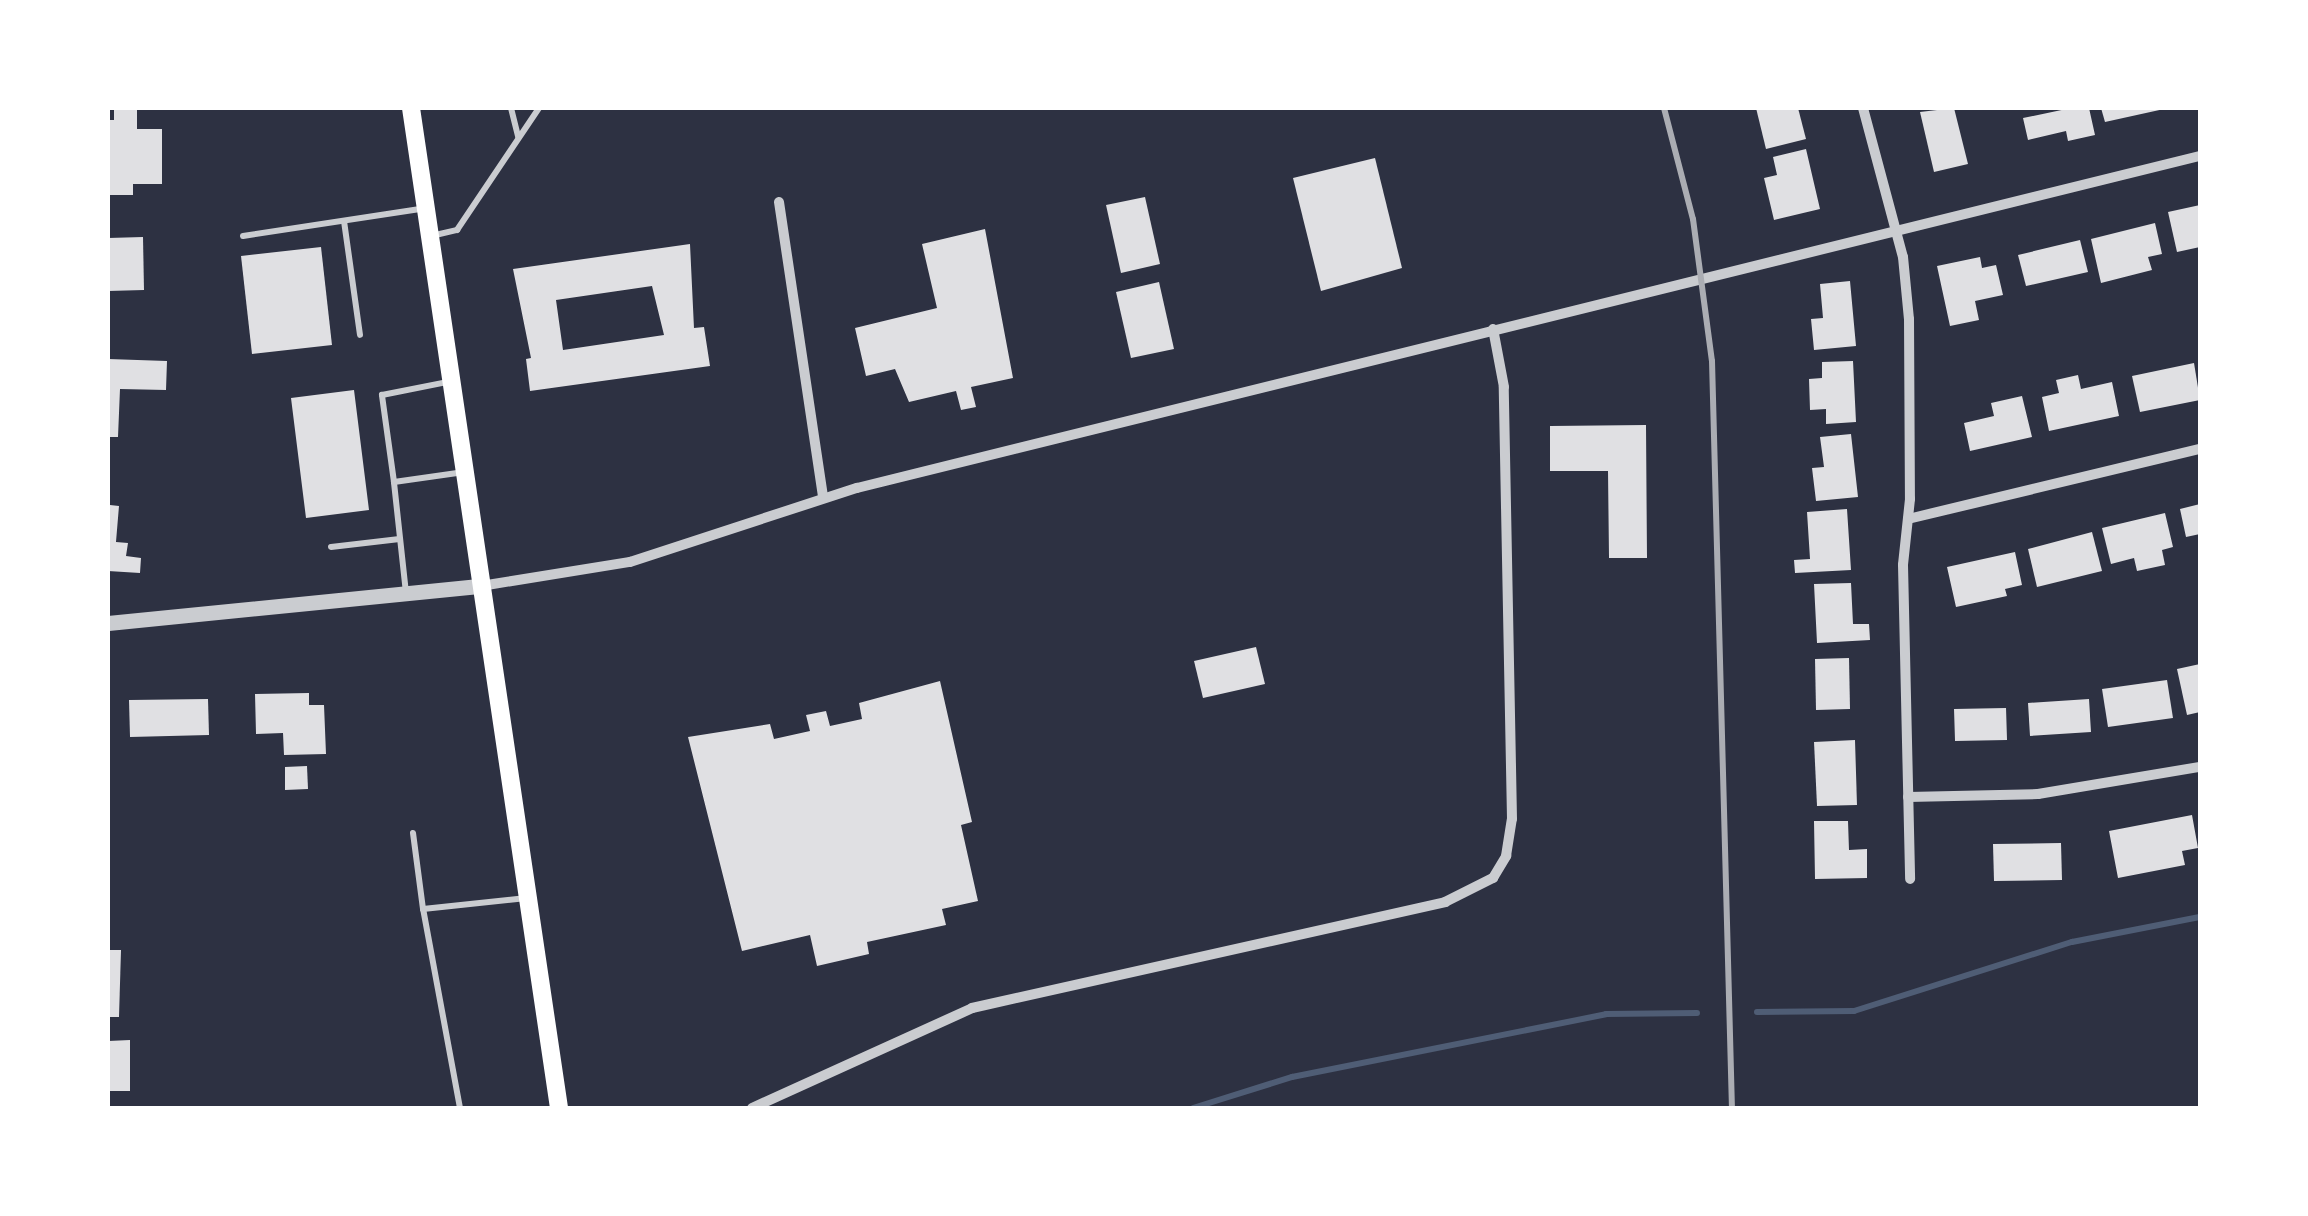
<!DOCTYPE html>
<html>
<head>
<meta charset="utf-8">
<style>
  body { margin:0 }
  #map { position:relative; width:2308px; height:1216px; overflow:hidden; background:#2d3142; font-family:Inter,sans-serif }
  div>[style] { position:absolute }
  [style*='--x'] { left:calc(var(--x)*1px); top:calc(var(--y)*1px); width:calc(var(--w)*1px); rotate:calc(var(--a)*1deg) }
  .stream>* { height:6px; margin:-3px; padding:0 3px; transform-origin:3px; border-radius:3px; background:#4f5d75 }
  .building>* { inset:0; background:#e0e0e3 }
  .service>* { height:6px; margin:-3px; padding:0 3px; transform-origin:3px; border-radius:3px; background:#caccd0 }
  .minor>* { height:10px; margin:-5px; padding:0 5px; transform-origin:5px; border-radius:5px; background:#caccd0 }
  .tertiary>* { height:15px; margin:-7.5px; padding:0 7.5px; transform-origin:7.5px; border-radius:7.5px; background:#caccd0 }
  .secondary>* { height:18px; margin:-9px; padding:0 9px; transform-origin:9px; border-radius:9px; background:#fff }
  .rail>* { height:6px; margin:-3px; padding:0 3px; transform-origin:3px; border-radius:3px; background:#abadb3 }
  span { translate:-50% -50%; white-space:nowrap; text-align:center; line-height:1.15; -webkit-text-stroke:10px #fff; paint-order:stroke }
  .frame { position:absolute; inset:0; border:110px solid #fff; pointer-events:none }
</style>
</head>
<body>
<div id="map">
  <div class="stream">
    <div style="--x:1757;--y:1012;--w:97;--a:-0.6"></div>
    <div style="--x:1854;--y:1011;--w:229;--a:-17.6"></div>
    <div style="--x:2072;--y:942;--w:130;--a:-11.1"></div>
    <div style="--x:1193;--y:1108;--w:104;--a:-17.4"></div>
    <div style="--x:1292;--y:1077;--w:320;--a:-11.3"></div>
    <div style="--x:1606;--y:1014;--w:91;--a:-0.6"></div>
  </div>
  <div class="building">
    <div style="clip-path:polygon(1756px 108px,1798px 108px,1806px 139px,1766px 149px)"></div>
    <div style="clip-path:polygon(1954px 108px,1968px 164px,1934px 172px,1920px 112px)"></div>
    <div style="clip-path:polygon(2071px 108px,2089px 108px,2095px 135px,2068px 141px,2066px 131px,2028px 140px,2023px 118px)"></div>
    <div style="clip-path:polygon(2101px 108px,2164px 108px,2164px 109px,2105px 122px)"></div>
    <div style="clip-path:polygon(114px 109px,137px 109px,137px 129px,162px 129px,162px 184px,133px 184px,133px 195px,108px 195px,108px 120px,114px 120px)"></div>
    <div style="clip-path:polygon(1806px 149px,1820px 209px,1774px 220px,1764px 178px,1777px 175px,1773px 157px)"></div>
    <div style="clip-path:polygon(1375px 158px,1402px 268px,1321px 291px,1293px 178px)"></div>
    <div style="clip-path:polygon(1145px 197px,1160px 264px,1121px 273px,1106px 205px)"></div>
    <div style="clip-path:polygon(2200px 205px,2200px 247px,2177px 252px,2168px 212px)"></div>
    <div style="clip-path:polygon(2155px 223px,2162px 254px,2148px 257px,2152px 270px,2101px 283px,2091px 239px)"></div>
    <div style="clip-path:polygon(985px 229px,1013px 378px,971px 387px,976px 407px,961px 410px,956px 391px,909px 402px,895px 369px,866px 376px,855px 328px,937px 308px,922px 244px)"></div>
    <div style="clip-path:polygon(143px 237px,144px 290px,108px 291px,108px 238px)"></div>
    <div style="clip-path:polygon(2080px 240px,2088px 272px,2026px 286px,2018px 255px)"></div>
    <div style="clip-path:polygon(evenodd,690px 244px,694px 328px,704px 327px,710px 366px,530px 391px,526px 359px,531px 358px,513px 269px,690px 244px,652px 286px,664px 335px,563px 350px,556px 300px,652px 286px)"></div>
    <div style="clip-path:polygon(321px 247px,332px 345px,252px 354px,241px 256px)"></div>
    <div style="clip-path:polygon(1980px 257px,1982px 268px,1996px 265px,2003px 295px,1975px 301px,1979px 320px,1950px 326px,1937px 266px)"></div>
    <div style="clip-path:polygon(1850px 281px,1856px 346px,1814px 350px,1811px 319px,1823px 318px,1820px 284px)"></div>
    <div style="clip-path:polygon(1159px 282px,1174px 349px,1131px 358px,1116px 292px)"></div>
    <div style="clip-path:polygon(108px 359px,167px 361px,166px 390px,120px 389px,118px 437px,108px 437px)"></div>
    <div style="clip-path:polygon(1853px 361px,1856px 422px,1826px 424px,1826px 409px,1810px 410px,1809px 379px,1822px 378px,1822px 362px)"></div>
    <div style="clip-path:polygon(2194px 363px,2200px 400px,2140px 412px,2132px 376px)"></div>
    <div style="clip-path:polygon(2078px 375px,2081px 389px,2112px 382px,2119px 416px,2049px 431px,2042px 397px,2059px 393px,2056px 380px)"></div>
    <div style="clip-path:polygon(354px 390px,369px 510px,306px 518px,291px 398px)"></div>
    <div style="clip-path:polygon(2022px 396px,2032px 437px,1970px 451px,1964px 423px,1994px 416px,1991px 403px)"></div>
    <div style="clip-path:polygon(1646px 425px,1647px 558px,1609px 558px,1608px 471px,1550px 471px,1550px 426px)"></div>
    <div style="clip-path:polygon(1851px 434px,1858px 497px,1816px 501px,1812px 468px,1824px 467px,1820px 437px)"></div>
    <div style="clip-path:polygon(108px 485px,110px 505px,119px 506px,116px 542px,128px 543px,126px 556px,141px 558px,140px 573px,108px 571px)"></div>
    <div style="clip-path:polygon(2200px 504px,2200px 534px,2186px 537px,2180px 509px)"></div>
    <div style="clip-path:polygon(1847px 509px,1851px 570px,1795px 573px,1794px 560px,1810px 559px,1807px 512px)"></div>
    <div style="clip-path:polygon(2165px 513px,2173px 547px,2162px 550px,2165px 565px,2137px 571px,2134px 558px,2111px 564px,2102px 528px)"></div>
    <div style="clip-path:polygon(2092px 532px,2102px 571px,2037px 587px,2028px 549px)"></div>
    <div style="clip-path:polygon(2015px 552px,2022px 585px,2005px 589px,2007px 596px,1956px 607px,1947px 567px)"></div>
    <div style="clip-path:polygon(1851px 583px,1853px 624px,1869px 624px,1870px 640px,1817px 643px,1814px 584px)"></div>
    <div style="clip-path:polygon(1256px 647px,1265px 684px,1203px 698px,1194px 661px)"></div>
    <div style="clip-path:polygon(1849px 658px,1850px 709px,1816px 710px,1815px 659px)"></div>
    <div style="clip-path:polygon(2200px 664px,2200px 712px,2187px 715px,2177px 669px)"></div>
    <div style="clip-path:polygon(2167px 680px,2173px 718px,2108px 727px,2102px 689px)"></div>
    <div style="clip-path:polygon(940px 681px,972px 822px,961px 825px,978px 901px,942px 909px,946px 925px,867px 942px,869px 954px,817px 966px,810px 935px,742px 951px,688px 737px,770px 724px,774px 739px,810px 731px,806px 715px,826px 711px,830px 726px,862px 719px,859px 703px)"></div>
    <div style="clip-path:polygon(309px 693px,309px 705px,324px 705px,326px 754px,284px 755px,283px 733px,256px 734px,255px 694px)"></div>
    <div style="clip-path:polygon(208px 699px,209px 735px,130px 737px,129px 700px)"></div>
    <div style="clip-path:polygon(2089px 699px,2091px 732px,2030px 736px,2028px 703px)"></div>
    <div style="clip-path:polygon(2006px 708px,2007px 740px,1955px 741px,1954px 709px)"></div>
    <div style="clip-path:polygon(1855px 740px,1857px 805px,1817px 806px,1814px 742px)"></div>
    <div style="clip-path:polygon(307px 766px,308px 789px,285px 790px,285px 767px)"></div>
    <div style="clip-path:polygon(2192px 815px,2198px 848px,2182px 851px,2185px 865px,2118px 878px,2109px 831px)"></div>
    <div style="clip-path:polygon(1814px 821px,1848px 821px,1849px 850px,1867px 849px,1867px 878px,1815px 879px)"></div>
    <div style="clip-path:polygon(2061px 843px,2062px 880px,1994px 881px,1993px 844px)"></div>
    <div style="clip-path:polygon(108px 950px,121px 950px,119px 1017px,108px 1017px)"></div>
    <div style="clip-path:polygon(130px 1040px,130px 1091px,108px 1091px,108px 1041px)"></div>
  </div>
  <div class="service">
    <div style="--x:511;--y:108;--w:30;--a:76"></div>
    <div style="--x:344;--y:221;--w:115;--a:82"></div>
    <div style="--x:243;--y:236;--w:184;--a:-8.7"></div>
    <div style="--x:431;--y:236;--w:27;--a:-13"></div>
    <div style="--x:457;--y:230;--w:147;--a:-56.1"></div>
    <div style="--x:394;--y:482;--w:88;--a:-97.9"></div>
    <div style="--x:382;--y:395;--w:66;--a:-11.3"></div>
    <div style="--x:331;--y:547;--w:69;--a:-6.6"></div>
    <div style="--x:406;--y:593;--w:112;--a:-96.2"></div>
    <div style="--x:394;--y:482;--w:71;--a:-8.1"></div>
    <div style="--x:413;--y:833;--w:77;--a:82.5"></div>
    <div style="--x:460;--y:1108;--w:202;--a:-100.5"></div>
    <div style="--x:423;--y:909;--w:104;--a:-6.1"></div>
  </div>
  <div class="minor">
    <div style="--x:1863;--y:108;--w:154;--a:75"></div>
    <div style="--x:1903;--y:257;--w:62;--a:84.5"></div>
    <div style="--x:1909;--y:319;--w:180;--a:89.7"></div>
    <div style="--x:1910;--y:499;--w:66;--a:96.1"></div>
    <div style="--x:1903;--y:565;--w:314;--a:88.7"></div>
    <div style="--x:779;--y:202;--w:298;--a:81.5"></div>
    <div style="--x:1908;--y:519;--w:300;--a:-13.5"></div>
    <div style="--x:481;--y:586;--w:151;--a:-9.2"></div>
    <div style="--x:630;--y:562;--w:239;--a:-18.1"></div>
    <div style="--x:857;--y:488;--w:1383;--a:-13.89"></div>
    <div style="--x:1908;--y:797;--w:130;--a:-1.3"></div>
    <div style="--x:2038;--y:794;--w:164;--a:-9.5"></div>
    <div style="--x:752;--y:1108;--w:242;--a:-24.4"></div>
    <div style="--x:972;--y:1008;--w:485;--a:-12.6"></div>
    <div style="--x:1445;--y:902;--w:54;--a:-26.6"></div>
    <div style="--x:1493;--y:878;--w:26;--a:-59"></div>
    <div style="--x:1506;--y:856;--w:37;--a:-81"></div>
    <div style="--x:1512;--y:819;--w:432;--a:-91.1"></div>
    <div style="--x:1504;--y:387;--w:59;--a:-100.7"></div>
  </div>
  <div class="tertiary">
    <div style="--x:108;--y:623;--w:375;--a:-5.7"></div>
  </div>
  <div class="secondary">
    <div style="--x:411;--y:108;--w:1011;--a:81.58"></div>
  </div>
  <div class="rail">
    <div style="--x:1664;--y:108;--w:115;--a:75.4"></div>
    <div style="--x:1693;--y:219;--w:143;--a:82.4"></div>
    <div style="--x:1712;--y:361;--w:747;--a:88.47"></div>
  </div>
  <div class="frame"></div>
</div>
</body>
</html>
